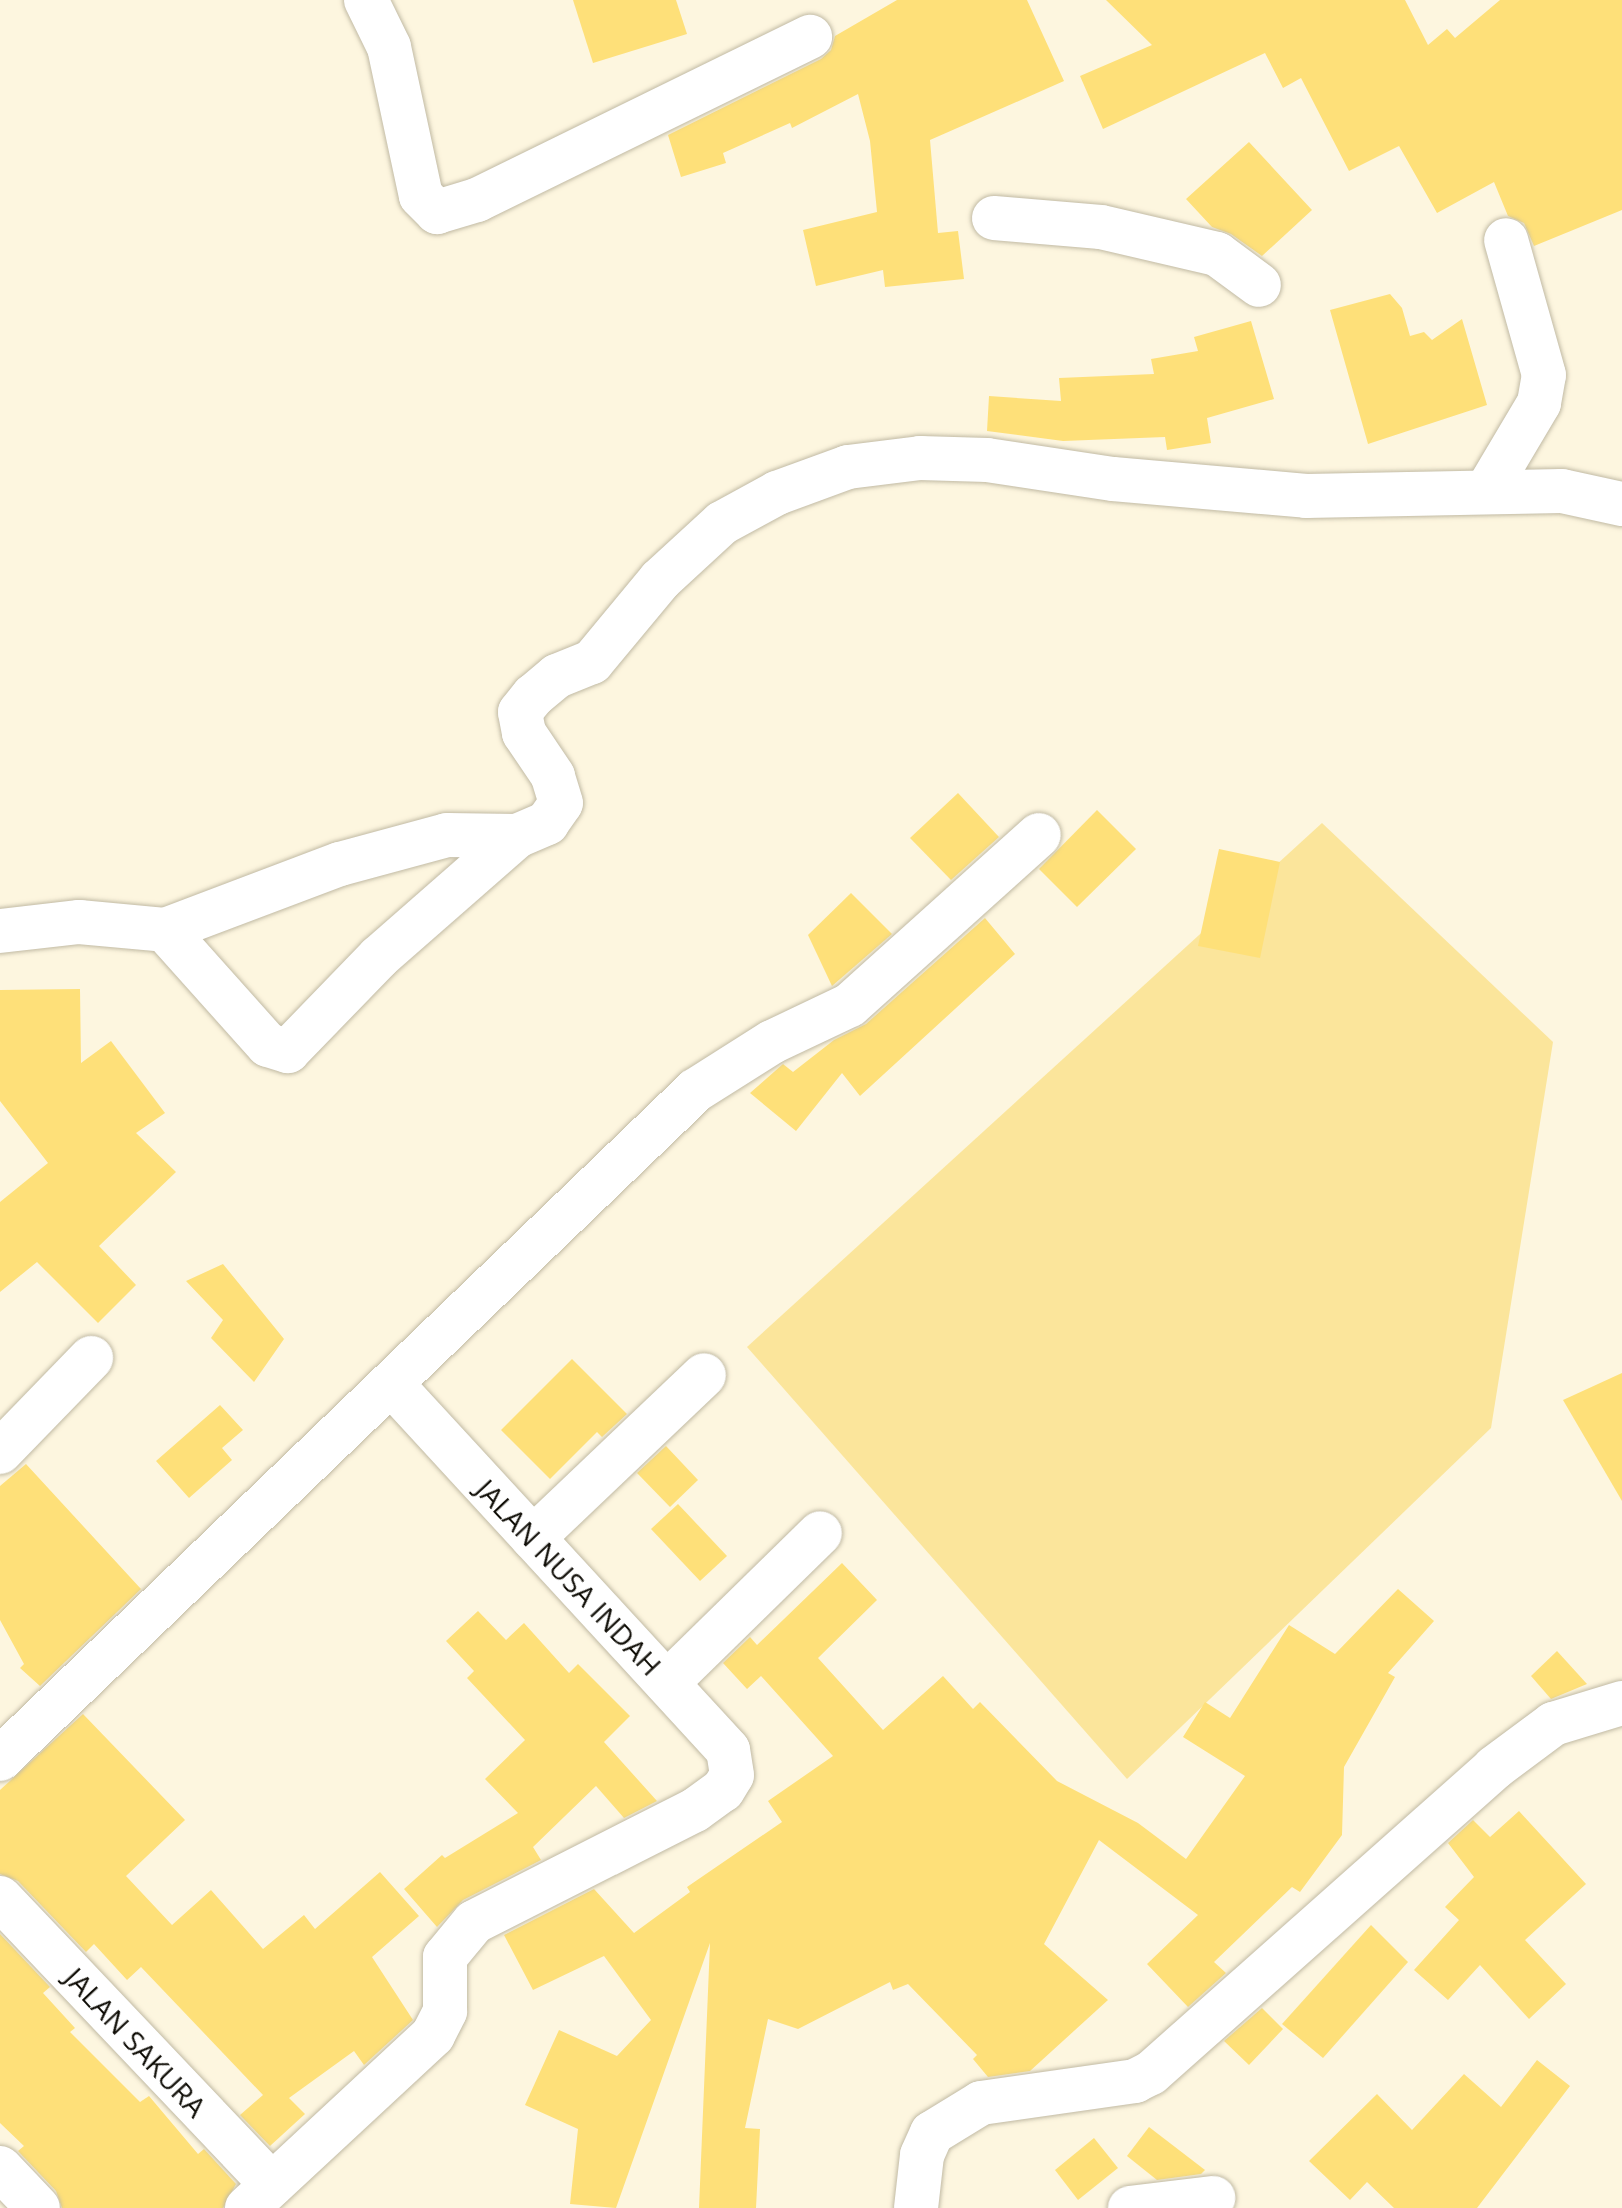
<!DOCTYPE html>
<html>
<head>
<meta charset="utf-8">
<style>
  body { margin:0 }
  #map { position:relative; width:1622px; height:2208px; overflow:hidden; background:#fdf6df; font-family:"Open Sans",sans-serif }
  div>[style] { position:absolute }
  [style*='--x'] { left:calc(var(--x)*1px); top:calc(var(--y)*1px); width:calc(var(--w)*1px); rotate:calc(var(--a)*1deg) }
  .green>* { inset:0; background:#fbe59b }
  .building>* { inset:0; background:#fee079 }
  .roads { filter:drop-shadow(0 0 2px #c1baa4) drop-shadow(0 0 2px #c1baa4) }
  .minor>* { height:44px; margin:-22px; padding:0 22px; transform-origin:22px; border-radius:22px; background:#fff }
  span { translate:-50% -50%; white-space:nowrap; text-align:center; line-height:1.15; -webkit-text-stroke:7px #fff; paint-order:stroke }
  .street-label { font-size:28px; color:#0f0d06 }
</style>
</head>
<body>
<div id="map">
  <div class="green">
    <div style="clip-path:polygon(1322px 823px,1553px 1042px,1491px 1428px,1127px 1779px,747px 1347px)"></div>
  </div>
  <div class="building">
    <div style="clip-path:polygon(573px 0,676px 0,687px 34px,593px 63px)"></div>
    <div style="clip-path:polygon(897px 0,1027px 0,1064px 81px,930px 140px,938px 233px,958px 231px,964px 279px,885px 287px,883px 270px,816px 286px,803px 230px,877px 212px,870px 141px,858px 94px,792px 128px,790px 123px,723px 153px,726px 163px,681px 177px,668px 135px,821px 59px,831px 50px,835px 36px)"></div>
    <div style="clip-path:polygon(1106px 0,1405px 0,1428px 45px,1447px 29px,1455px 38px,1500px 0,1622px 0,1622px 210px,1534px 246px,1524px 223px,1508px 216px,1494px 182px,1437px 213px,1399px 146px,1349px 171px,1301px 78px,1283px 88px,1265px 53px,1103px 129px,1080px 76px,1152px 45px)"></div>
    <div style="clip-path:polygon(1249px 142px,1312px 210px,1262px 256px,1231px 234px,1212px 227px,1186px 199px)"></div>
    <div style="clip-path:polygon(1390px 294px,1402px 308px,1410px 336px,1424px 332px,1432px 340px,1462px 319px,1487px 405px,1368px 444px,1330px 310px)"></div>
    <div style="clip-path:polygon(1251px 321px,1274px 399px,1207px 418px,1211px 443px,1167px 450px,1165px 437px,1063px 441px,987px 431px,989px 396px,1061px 401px,1059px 378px,1154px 374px,1151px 359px,1198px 351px,1194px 337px)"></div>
    <div style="clip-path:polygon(958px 793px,999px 837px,951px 880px,910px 838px)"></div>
    <div style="clip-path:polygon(1097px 810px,1136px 849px,1077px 907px,1039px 869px)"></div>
    <div style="clip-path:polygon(1219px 849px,1280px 862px,1260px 958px,1198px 946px)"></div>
    <div style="clip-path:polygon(851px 893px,892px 934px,832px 986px,808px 935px)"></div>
    <div style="clip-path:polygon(985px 918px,1015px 954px,860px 1096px,842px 1073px,796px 1131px,750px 1093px,783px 1064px,793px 1072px,834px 1040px,866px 1024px)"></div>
    <div style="clip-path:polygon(80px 989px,81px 1063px,111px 1041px,165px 1113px,136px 1133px,176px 1172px,99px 1246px,136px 1285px,98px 1323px,37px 1262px,0 1292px,0 1202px,48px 1163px,0 1101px,0 990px)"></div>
    <div style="clip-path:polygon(223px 1264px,284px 1339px,254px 1382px,211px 1338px,223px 1320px,186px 1281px)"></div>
    <div style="clip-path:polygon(572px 1359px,627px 1414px,602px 1437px,597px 1432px,550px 1479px,501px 1430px)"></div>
    <div style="clip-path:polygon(1622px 1373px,1622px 1501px,1563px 1400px)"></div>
    <div style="clip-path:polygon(220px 1405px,243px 1430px,222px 1448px,232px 1460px,189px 1498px,156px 1461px)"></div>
    <div style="clip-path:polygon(666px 1446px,698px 1480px,670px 1507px,637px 1473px)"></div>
    <div style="clip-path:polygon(26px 1464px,141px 1589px,40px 1686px,20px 1668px,24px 1664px,0 1620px,0 1486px)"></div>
    <div style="clip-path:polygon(678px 1504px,727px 1556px,700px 1581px,651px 1529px)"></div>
    <div style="clip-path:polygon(842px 1563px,877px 1600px,818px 1658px,883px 1730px,943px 1676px,973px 1709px,980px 1702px,1057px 1781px,1138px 1823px,1186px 1859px,1245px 1776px,1183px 1737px,1205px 1702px,1230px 1718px,1289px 1625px,1335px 1654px,1398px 1589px,1434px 1621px,1388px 1673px,1395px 1677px,1344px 1767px,1342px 1835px,1300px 1892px,1292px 1887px,1214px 1962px,1226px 1973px,1188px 2007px,1147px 1964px,1198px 1915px,1099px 1840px,1044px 1944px,1108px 2000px,1030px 2071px,988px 2077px,973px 2059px,977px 2055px,908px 1984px,893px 1990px,890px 1982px,798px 2029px,768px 2019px,745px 2128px,760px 2129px,756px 2208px,699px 2208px,710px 1943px,616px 2208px,570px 2204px,578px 2129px,525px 2105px,559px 2030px,617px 2056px,651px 2020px,604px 1956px,533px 1990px,504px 1935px,594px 1889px,634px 1933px,690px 1892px,687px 1887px,782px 1822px,768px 1801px,833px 1756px,761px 1676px,747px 1689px,723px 1663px,750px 1637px,757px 1645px)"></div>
    <div style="clip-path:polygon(478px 1611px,506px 1640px,524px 1623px,569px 1673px,578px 1664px,630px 1716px,604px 1742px,657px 1801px,624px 1818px,596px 1786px,533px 1847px,541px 1860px,463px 1900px,437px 1927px,404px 1889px,442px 1855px,445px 1858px,518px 1813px,485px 1779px,525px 1740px,467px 1678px,474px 1671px,446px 1641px)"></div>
    <div style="clip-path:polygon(1557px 1651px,1587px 1684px,1551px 1699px,1531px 1676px)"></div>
    <div style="clip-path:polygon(83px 1714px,185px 1820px,126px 1876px,172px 1925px,211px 1890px,263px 1949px,304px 1915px,315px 1929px,380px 1872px,419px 1916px,372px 1957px,413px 2020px,364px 2065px,354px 2051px,289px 2098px,305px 2114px,270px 2146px,240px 2115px,263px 2095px,141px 1967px,127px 1980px,94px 1944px,86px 1952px,18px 1881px,0 1874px,0 1790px)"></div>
    <div style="clip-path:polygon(1519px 1811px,1586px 1884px,1525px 1940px,1566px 1984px,1529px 2019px,1480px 1965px,1448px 2000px,1414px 1970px,1459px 1920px,1445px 1907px,1474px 1877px,1448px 1843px,1473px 1820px,1490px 1837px)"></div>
    <div style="clip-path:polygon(1371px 1925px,1408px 1962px,1323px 2058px,1282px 2024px)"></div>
    <div style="clip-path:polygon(0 1934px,50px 1987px,43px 1993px,75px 2028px,70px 2032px,140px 2102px,149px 2096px,198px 2154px,204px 2149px,236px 2184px,223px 2208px,62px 2208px,56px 2191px,18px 2151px,24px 2146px,0 2123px)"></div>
    <div style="clip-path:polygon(1262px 2008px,1283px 2029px,1249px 2065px,1224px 2041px)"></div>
    <div style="clip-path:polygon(1537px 2060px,1570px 2086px,1477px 2208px,1394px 2208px,1367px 2182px,1350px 2200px,1309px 2161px,1377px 2094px,1412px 2130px,1464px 2074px,1501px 2107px)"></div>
    <div style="clip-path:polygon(1149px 2127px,1205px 2170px,1201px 2174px,1157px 2180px,1127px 2156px)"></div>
    <div style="clip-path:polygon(1094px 2138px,1118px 2168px,1078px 2200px,1055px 2170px)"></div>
  </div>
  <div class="roads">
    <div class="minor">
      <div style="--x:366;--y:0;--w:52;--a:63.9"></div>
      <div style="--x:389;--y:47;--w:152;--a:77.9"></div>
      <div style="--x:421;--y:196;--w:23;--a:45"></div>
      <div style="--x:437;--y:212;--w:42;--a:-16.7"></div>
      <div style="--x:477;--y:200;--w:371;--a:-26.1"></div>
      <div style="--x:994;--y:218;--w:107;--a:4.8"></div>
      <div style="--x:1101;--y:227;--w:119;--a:13.1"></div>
      <div style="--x:1217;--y:254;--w:52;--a:36.4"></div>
      <div style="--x:1488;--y:489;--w:100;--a:-59.3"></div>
      <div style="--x:1539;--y:403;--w:28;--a:-80"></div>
      <div style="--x:1544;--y:375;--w:140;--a:-105.7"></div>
      <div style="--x:165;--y:930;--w:154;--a:48.2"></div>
      <div style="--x:268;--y:1045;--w:21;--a:17"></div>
      <div style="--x:288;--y:1051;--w:131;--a:-45.9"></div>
      <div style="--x:379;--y:957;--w:184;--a:-41.2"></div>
      <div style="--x:0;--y:931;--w:80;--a:-6.5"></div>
      <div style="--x:79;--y:922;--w:86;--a:5.3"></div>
      <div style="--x:165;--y:930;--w:187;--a:-20.7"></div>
      <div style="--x:340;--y:864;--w:111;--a:-15.2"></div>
      <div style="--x:447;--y:835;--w:70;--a:0.8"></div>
      <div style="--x:517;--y:836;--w:33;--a:-23"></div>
      <div style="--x:547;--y:823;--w:24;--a:-55"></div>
      <div style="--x:561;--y:803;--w:28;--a:-107"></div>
      <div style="--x:553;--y:776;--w:52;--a:-124"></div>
      <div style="--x:524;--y:733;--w:21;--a:-101"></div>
      <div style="--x:520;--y:712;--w:21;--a:-51"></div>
      <div style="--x:533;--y:696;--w:31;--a:-40"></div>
      <div style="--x:557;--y:676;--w:38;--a:-22"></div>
      <div style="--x:592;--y:662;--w:107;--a:-50.3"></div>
      <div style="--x:660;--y:580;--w:84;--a:-42.6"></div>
      <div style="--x:722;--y:523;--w:63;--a:-28.6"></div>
      <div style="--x:777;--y:493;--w:76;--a:-20.1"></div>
      <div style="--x:848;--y:467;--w:73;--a:-7.1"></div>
      <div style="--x:920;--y:458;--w:67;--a:1.7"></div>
      <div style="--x:987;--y:460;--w:127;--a:8.6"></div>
      <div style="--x:1113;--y:479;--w:194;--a:5"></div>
      <div style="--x:1306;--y:496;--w:256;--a:-1.1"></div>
      <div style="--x:1562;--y:491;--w:61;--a:12.2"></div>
      <div style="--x:0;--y:1452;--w:131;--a:-45.9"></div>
      <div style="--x:533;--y:1538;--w:236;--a:-43.6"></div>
      <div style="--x:667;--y:1683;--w:214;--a:-44.4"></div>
      <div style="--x:0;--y:1759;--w:965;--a:-43.87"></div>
      <div style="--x:696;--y:1090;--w:90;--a:-32.3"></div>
      <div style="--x:772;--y:1042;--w:86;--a:-25.4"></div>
      <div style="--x:850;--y:1005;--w:254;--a:-42"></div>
      <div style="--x:0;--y:1898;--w:395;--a:46.5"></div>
      <div style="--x:0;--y:2168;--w:55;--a:46.5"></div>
      <div style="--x:247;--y:2208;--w:254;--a:-42.9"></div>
      <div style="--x:433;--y:2035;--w:27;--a:-63"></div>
      <div style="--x:445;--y:2011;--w:54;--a:-90"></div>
      <div style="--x:445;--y:1957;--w:45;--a:-50.4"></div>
      <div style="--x:474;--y:1922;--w:248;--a:-26.9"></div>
      <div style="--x:695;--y:1810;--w:34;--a:-36"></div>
      <div style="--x:723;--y:1790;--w:17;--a:-59"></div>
      <div style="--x:732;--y:1775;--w:25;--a:-99"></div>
      <div style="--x:728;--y:1750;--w:496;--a:-132.6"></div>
      <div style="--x:916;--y:2208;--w:53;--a:-83.5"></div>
      <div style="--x:922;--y:2155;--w:24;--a:-66"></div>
      <div style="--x:932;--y:2133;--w:57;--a:-31.5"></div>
      <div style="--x:981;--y:2103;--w:156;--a:-8.1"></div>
      <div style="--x:1135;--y:2081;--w:18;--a:-27"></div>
      <div style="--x:1151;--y:2073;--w:459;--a:-41.6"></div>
      <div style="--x:1494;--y:1768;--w:74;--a:-36.7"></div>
      <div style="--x:1553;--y:1724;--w:72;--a:-16.9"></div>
      <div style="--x:1130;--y:2208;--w:84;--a:-6.9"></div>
    </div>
  </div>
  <div class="street-label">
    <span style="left:569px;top:1577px;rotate:47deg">JALAN NUSA INDAH</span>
    <span style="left:136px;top:2042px;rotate:47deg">JALAN SAKURA</span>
  </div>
</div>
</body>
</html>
